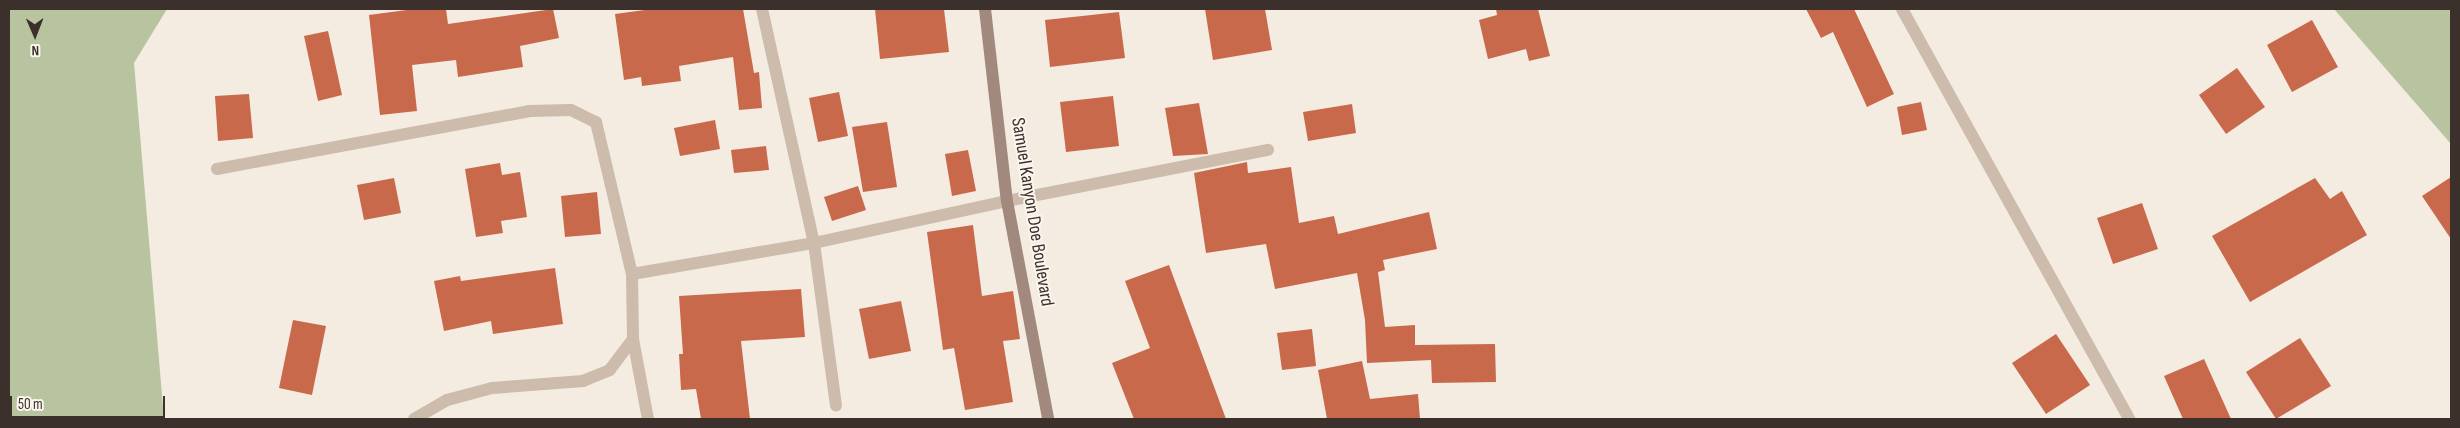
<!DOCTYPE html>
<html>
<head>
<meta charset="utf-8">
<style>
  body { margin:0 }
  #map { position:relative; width:2460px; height:428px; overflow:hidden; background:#f4ebe1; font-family:"Sofia Sans Condensed",sans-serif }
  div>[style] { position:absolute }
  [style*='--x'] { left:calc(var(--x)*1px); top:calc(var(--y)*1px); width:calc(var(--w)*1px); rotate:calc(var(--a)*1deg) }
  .green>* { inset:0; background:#b8c4a0 }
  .building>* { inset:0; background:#c8694b }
  .street>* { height:12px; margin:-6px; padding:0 6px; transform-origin:6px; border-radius:6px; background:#cdbbac }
  .secondary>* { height:12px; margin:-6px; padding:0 6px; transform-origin:6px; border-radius:6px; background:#a18a7d }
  span { translate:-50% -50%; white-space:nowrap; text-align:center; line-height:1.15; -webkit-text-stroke:4px #fbf5ee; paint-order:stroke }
  .street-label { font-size:19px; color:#3b302b }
  .frame { position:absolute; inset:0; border:10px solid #3b302b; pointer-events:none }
  .north { position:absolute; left:10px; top:10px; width:50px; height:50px; -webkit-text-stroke:4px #fbf5ee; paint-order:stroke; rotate:179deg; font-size:14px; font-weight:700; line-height:20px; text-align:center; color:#3b302b }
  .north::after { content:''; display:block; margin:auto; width:18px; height:22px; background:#3b302b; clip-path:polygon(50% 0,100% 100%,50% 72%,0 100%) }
  .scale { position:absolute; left:10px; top:396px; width:155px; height:22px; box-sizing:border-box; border:2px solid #3b302b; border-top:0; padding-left:6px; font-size:15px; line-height:18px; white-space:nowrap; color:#3b302b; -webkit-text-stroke:4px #fbf5ee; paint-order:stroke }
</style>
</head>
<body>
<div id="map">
  <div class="green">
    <div style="clip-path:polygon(9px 9px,167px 9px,134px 63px,164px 419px,9px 419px)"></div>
    <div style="clip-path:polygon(2334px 9px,2451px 9px,2451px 144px)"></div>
  </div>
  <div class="building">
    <div style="clip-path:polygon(414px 9px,446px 9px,448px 24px,553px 9px,559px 38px,520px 46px,523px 67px,458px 77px,456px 60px,412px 65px,417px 111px,380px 115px,369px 15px)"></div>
    <div style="clip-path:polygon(652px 9px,743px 9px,754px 73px,759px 72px,762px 108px,739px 110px,733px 57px,679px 66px,681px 81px,642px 86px,641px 77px,624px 80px,615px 14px)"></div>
    <div style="clip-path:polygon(875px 9px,944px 9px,949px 52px,880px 59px)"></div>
    <div style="clip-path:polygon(1205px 9px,1265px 9px,1272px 50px,1213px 60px)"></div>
    <div style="clip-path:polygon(1496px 9px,1538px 9px,1550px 56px,1529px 61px,1526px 49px,1488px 59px,1479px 20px,1497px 15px)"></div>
    <div style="clip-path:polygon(1806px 9px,1854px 9px,1894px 94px,1867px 107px,1833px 32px,1821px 38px)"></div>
    <div style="clip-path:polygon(1119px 12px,1125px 58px,1050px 67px,1045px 20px)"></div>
    <div style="clip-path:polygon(2312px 20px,2338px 67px,2292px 92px,2267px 45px)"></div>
    <div style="clip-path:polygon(328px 31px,342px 95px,318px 101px,304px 36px)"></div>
    <div style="clip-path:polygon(2237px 68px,2265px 107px,2226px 134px,2199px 95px)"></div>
    <div style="clip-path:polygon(839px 92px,848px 136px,818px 142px,809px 98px)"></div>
    <div style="clip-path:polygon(249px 94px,253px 138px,218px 141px,215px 96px)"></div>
    <div style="clip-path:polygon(1113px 96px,1119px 146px,1066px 152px,1060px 102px)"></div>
    <div style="clip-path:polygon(1921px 102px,1927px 130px,1902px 135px,1897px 107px)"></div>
    <div style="clip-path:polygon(1199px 103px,1208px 154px,1173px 156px,1165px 108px)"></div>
    <div style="clip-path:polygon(1352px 104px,1356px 133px,1308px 141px,1303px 112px)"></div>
    <div style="clip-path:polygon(715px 120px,720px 149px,680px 156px,674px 128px)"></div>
    <div style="clip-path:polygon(887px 122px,897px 187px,863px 192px,852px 127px)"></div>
    <div style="clip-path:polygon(766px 146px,769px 170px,734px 173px,731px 150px)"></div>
    <div style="clip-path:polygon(968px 150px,976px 191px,952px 196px,945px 154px)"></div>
    <div style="clip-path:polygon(1247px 162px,1248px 173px,1291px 167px,1299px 223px,1334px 216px,1338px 234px,1429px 212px,1437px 249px,1383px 260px,1385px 270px,1378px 272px,1385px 327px,1415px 325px,1415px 345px,1495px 344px,1496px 382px,1432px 383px,1431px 360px,1367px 363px,1365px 320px,1357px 273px,1275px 289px,1266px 244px,1206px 253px,1194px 173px)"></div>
    <div style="clip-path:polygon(500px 163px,502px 175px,520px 172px,527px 217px,501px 221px,503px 233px,476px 237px,465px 169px)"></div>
    <div style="clip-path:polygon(2451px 177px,2451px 239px,2422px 196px)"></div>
    <div style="clip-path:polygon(394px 178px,401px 213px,364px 220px,357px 185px)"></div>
    <div style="clip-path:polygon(2315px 178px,2330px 199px,2342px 191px,2367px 235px,2250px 302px,2212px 236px)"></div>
    <div style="clip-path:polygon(858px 186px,866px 210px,832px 221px,824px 197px)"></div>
    <div style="clip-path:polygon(597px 192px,601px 234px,565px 237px,561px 196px)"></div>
    <div style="clip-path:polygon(2142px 203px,2158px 249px,2113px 264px,2097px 218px)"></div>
    <div style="clip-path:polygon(973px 225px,982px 296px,1013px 291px,1020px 339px,1003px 341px,1013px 402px,965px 410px,954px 348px,943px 350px,927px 232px)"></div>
    <div style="clip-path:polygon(1169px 265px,1226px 419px,1134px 419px,1112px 363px,1150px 348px,1125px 281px)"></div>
    <div style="clip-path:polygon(555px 268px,563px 324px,493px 334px,491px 321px,444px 331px,434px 281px,460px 276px,461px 281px)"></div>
    <div style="clip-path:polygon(801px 289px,805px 337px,741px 341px,750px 419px,701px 419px,696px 389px,681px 390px,679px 354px,683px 354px,679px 296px)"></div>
    <div style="clip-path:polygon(901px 301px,911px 351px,869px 359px,859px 309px)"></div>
    <div style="clip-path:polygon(293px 320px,326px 326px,312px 395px,279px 388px)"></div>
    <div style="clip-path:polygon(1312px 329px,1316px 366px,1282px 370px,1277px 333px)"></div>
    <div style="clip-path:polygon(2056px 334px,2090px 385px,2046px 414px,2012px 363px)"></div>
    <div style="clip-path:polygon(2300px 338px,2331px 386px,2276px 419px,2246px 372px)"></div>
    <div style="clip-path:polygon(2204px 359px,2231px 419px,2183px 419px,2164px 376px)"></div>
    <div style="clip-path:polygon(1362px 361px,1370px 399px,1418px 394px,1420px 419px,1327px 419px,1318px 370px)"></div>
  </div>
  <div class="street">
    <div style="--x:762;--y:9;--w:240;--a:77.5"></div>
    <div style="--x:814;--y:243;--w:164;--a:82.3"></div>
    <div style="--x:1902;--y:9;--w:469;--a:61"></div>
    <div style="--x:217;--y:169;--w:317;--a:-10.5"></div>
    <div style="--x:529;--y:111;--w:42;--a:-1.4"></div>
    <div style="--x:571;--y:110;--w:28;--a:26"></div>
    <div style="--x:596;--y:122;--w:156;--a:76.7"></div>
    <div style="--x:632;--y:274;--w:65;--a:89.1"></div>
    <div style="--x:633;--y:339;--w:39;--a:127"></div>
    <div style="--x:610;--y:370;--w:29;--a:158"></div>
    <div style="--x:583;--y:381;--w:91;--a:175.6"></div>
    <div style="--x:492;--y:388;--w:47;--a:165.1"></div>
    <div style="--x:447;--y:400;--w:38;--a:150"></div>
    <div style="--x:632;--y:274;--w:185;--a:-9.7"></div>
    <div style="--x:814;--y:243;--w:198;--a:-12.3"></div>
    <div style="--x:1007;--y:201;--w:266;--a:-11.1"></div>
    <div style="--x:633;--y:339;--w:81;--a:79.4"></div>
  </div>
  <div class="secondary">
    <div style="--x:985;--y:9;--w:193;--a:83.5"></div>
    <div style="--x:1007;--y:201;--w:222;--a:79.3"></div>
  </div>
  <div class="street-label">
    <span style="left:1032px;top:212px;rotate:81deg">Samuel Kanyon Doe Boulevard</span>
  </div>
  <div class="frame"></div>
  <div class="north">N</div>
  <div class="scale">50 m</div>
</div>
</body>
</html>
